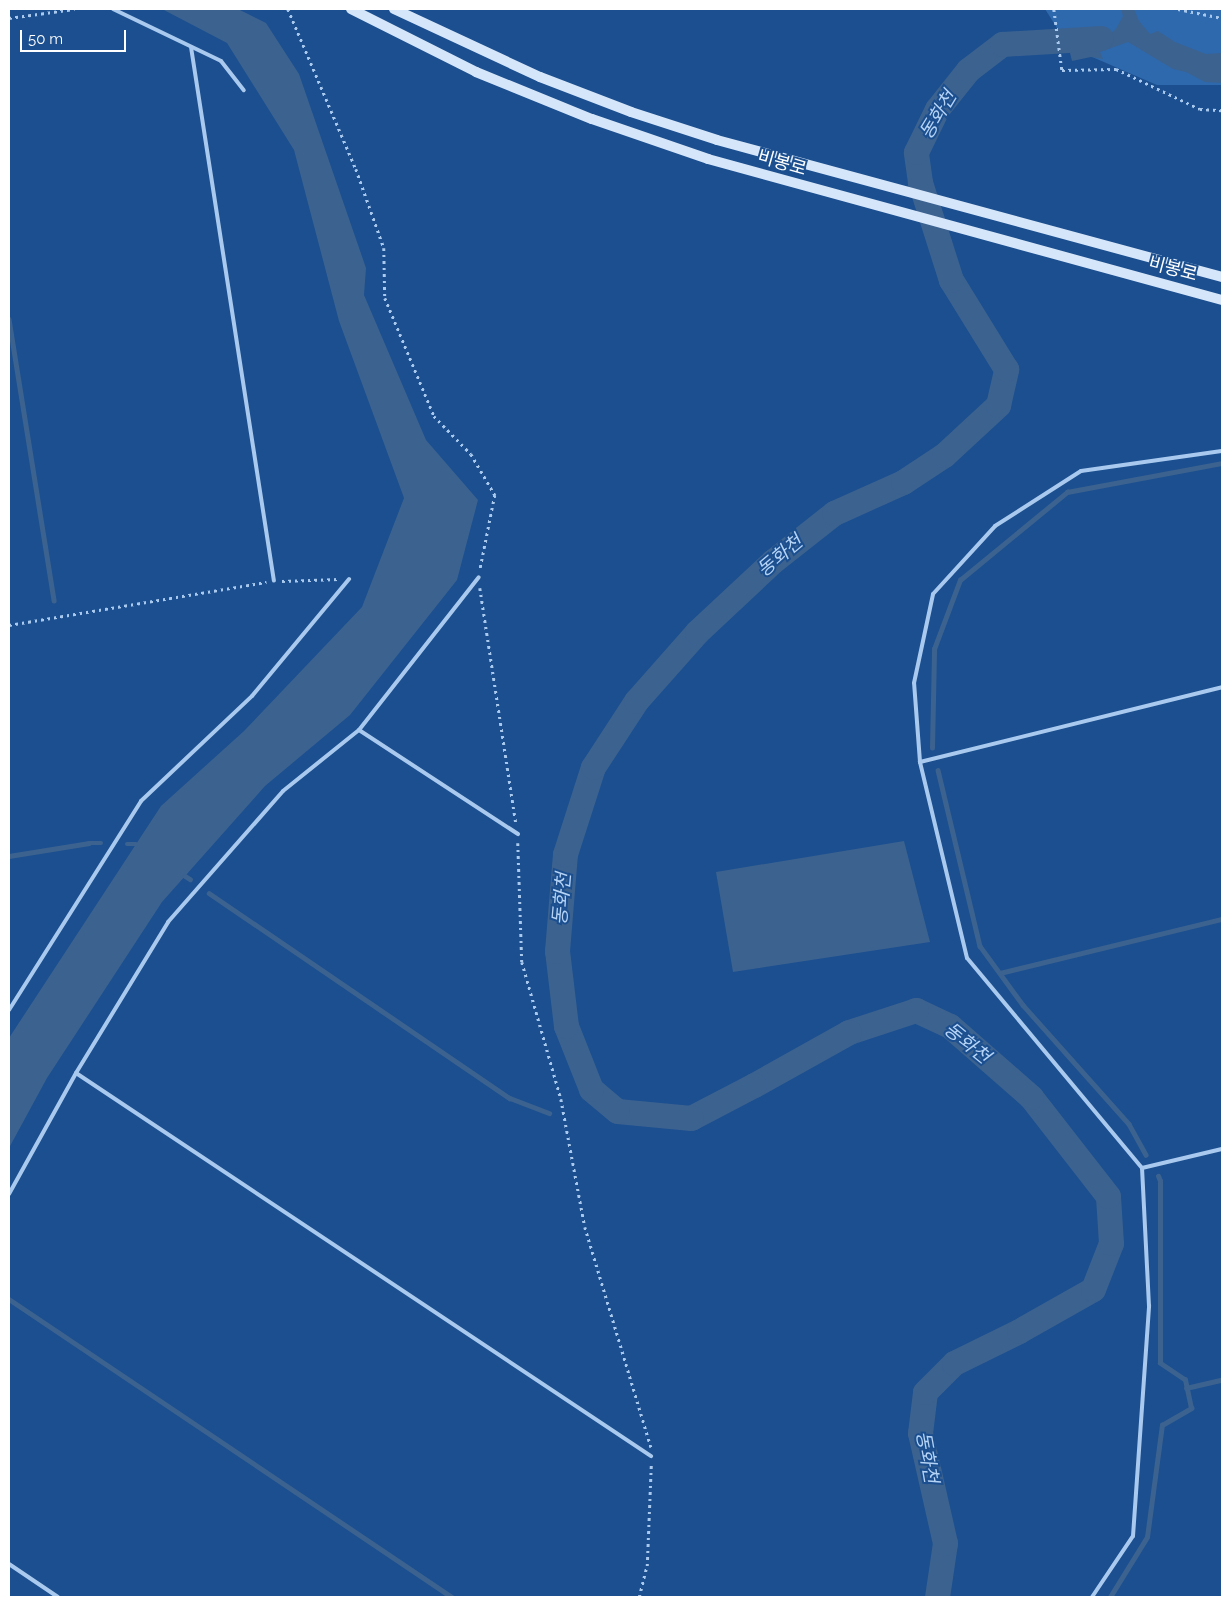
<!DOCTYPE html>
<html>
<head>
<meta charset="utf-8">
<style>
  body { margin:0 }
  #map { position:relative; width:1231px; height:1606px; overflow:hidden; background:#1b4f8f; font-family:Raleway,"Noto Sans KR",sans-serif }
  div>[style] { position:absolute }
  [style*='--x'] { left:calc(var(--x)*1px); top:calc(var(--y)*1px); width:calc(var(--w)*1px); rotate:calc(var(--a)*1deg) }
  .green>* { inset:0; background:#2e69ad }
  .water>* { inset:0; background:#3c6290 }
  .stream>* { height:4.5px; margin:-2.25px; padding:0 2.25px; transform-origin:2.25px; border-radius:2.25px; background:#3c6290 }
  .river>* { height:25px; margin:-12.5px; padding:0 12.5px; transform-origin:12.5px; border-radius:12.5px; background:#3c6290 }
  .path>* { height:2.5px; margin-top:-1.25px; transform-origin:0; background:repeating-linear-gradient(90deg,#a9c9ee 0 2.5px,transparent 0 6.5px) }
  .lane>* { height:4px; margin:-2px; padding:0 2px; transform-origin:2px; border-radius:2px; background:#a9c9ee }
  .secondary>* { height:10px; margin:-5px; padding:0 5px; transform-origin:5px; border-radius:5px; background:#d6e6fa }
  span { translate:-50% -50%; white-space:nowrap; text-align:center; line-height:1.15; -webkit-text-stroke:4px #1b4f8f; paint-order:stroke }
  .street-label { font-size:18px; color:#fff }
  .water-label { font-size:19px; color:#b5d3f5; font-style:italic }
  .frame { position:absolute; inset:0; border:10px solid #fff; pointer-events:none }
  .scale { position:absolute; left:20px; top:30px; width:106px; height:22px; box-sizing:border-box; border:2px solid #fff; border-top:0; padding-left:6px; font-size:15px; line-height:18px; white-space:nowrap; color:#fff; -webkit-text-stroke:4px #1b4f8f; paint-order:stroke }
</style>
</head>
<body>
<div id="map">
  <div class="green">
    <div style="clip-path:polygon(1045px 9px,1222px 9px,1222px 85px,1157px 85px,1069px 47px)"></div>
  </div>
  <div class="water">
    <div style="clip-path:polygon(162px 9px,238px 9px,266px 23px,299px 74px,366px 268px,364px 295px,426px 440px,478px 500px,457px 580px,350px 715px,265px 786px,162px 902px,47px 1078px,9px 1148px,9px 1038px,161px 806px,244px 731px,362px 607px,404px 498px,339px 321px,294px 150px,227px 43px)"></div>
    <div style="clip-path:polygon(1121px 9px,1134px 9px,1139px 21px,1150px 34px,1158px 31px,1175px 42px,1206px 54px,1222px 53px,1222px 83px,1205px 82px,1186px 72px,1173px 69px,1128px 42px,1100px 52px,1103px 59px,1091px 57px,1072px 61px,1065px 33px,1106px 37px,1116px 29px,1123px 16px)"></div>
    <div style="clip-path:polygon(904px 841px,930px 942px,733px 972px,716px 872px)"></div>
  </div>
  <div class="stream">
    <div style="--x:9;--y:319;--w:285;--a:80.9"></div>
    <div style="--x:932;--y:748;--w:99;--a:-88.8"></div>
    <div style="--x:934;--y:649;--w:74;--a:-69.4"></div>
    <div style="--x:960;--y:580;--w:139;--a:-39.4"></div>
    <div style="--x:1067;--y:492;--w:158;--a:-10.6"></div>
    <div style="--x:938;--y:770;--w:181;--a:76.6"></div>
    <div style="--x:980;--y:946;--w:73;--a:53.9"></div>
    <div style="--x:1023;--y:1005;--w:159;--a:48.3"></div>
    <div style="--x:1129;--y:1124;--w:35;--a:61"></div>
    <div style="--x:127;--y:844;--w:9;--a:0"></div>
    <div style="--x:9;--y:856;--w:81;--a:-9.2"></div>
    <div style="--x:89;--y:843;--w:12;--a:0"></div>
    <div style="--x:185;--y:876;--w:6;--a:31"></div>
    <div style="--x:209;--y:893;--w:364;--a:34.3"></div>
    <div style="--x:510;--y:1098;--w:42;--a:21"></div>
    <div style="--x:1000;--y:973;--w:228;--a:-13.7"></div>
    <div style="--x:9;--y:1299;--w:534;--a:33.93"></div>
    <div style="--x:1186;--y:1388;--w:37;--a:-13"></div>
    <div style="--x:1110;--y:1597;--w:70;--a:-58.3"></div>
    <div style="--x:1147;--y:1537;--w:113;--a:-82.4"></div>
    <div style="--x:1162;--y:1425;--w:34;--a:-30"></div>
    <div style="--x:1191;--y:1408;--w:29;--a:-102"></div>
    <div style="--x:1185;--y:1380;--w:30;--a:-146"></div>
    <div style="--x:1160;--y:1363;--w:182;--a:-90"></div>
    <div style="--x:1160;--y:1181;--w:5;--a:-112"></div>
  </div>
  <div class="river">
    <div style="--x:937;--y:1597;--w:55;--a:-81.6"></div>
    <div style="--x:945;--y:1543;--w:113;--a:-102.8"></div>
    <div style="--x:920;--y:1433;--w:41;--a:-83"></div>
    <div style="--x:925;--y:1392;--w:41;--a:-45"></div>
    <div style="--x:954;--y:1363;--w:72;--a:-26.2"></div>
    <div style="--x:1019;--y:1331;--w:85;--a:-29.6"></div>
    <div style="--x:1093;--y:1289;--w:49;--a:-68.6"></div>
    <div style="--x:1111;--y:1243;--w:47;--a:-93.7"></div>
    <div style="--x:1108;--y:1196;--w:125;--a:-127.9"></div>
    <div style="--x:1031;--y:1097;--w:108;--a:-138.8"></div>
    <div style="--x:950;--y:1026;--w:38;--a:-155"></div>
    <div style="--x:916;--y:1010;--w:71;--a:161.8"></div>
    <div style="--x:849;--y:1032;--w:109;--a:150.8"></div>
    <div style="--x:754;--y:1085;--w:71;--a:152.4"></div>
    <div style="--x:691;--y:1118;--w:74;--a:-174.6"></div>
    <div style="--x:617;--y:1111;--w:34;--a:-140"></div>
    <div style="--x:591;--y:1089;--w:68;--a:-111.6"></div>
    <div style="--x:566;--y:1026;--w:76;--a:-96.8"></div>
    <div style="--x:557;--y:951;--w:97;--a:-85.3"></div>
    <div style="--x:565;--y:854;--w:91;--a:-72.2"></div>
    <div style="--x:593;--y:767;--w:79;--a:-56.9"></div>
    <div style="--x:636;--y:701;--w:92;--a:-48.5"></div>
    <div style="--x:697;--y:632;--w:104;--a:-43.1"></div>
    <div style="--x:773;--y:561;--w:78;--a:-38.2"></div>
    <div style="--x:834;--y:513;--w:76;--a:-24.2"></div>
    <div style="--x:903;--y:482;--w:49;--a:-33.4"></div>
    <div style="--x:944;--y:455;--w:74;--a:-42.8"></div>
    <div style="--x:998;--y:405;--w:37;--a:-77"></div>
    <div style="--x:1006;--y:369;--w:105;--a:-121.7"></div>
    <div style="--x:951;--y:280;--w:103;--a:-107.6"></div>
    <div style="--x:920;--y:182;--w:30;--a:-98"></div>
    <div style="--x:916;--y:152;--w:48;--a:-64"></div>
    <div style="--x:937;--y:109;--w:50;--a:-51.5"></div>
    <div style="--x:968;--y:70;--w:43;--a:-37.4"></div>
    <div style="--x:1002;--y:44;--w:99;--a:-3.5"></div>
  </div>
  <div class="path">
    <div style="--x:288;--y:9;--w:174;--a:67"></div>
    <div style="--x:356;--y:169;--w:84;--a:70.5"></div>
    <div style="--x:384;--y:248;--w:50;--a:88.9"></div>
    <div style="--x:385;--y:298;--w:128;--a:67.4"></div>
    <div style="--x:434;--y:416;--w:53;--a:45.8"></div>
    <div style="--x:471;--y:454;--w:48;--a:59.7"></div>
    <div style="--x:495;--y:495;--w:76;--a:101.3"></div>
    <div style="--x:1054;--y:9;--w:62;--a:82.5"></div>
    <div style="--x:1062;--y:70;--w:54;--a:-1.1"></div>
    <div style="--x:1116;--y:69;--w:93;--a:25.5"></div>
    <div style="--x:1200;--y:109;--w:22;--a:3"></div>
    <div style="--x:1178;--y:9;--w:45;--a:11.6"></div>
    <div style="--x:9;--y:18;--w:66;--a:-7.9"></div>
    <div style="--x:282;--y:581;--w:57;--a:-2"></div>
    <div style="--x:480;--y:588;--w:237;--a:81.3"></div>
    <div style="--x:9;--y:625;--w:261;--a:-9.5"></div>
    <div style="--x:518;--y:843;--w:119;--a:88.1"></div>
    <div style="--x:522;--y:962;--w:142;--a:74.1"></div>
    <div style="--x:561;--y:1099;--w:130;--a:79.4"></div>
    <div style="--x:585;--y:1227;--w:230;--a:73.3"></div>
    <div style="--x:639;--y:1597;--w:32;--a:-76"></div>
    <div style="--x:647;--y:1566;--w:101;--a:-87.7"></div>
  </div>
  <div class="lane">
    <div style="--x:113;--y:9;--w:120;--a:25.7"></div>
    <div style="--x:221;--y:61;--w:37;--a:52"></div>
    <div style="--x:191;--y:47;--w:540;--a:81.17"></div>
    <div style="--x:359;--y:730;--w:190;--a:33.2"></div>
    <div style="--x:920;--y:762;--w:311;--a:-13.9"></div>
    <div style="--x:9;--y:1010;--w:247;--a:-57.7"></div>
    <div style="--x:141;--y:801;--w:153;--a:-43.4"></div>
    <div style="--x:252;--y:696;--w:152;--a:-50.3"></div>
    <div style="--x:76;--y:1073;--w:691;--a:33.67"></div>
    <div style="--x:1142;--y:1168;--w:82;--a:-13.4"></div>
    <div style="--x:9;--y:1194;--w:138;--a:-61"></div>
    <div style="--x:76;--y:1073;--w:177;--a:-58.6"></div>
    <div style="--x:168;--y:922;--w:174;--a:-48.7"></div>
    <div style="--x:283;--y:791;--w:97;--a:-38.8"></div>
    <div style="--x:359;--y:730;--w:194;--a:-51.9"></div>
    <div style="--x:9;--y:1564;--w:59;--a:34"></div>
    <div style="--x:1092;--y:1597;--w:73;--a:-56.1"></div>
    <div style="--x:1133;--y:1536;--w:231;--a:-86"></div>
    <div style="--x:1149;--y:1306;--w:138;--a:-92.9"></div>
    <div style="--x:1142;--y:1168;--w:273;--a:-129.8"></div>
    <div style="--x:967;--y:958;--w:202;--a:-103.5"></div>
    <div style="--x:920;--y:762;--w:79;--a:-94.3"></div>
    <div style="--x:914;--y:683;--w:91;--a:-77.9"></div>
    <div style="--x:933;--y:594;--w:92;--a:-47.6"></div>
    <div style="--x:995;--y:526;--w:102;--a:-32.6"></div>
    <div style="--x:1081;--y:471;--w:142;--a:-8.1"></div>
  </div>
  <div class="secondary">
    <div style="--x:351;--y:9;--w:140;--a:26.7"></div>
    <div style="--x:476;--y:72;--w:125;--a:22.1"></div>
    <div style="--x:592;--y:119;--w:123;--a:19"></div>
    <div style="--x:708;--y:159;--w:533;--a:15.34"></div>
    <div style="--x:394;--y:9;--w:161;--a:25"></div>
    <div style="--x:540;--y:77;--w:97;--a:21"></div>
    <div style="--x:631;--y:112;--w:90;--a:18"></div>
    <div style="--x:717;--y:140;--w:523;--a:15.18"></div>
  </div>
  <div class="street-label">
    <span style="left:782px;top:163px;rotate:16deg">비봉로</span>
    <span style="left:1173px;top:269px;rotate:15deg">비봉로</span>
  </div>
  <div class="water-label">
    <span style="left:938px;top:115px;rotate:-59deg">동화천</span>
    <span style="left:780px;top:556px;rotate:-40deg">동화천</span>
    <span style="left:562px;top:899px;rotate:-85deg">동화천</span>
    <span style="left:967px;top:1043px;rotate:39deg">동화천</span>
    <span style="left:927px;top:1457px;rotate:80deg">동화천</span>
  </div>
  <div class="frame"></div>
  <div class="scale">50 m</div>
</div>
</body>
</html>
